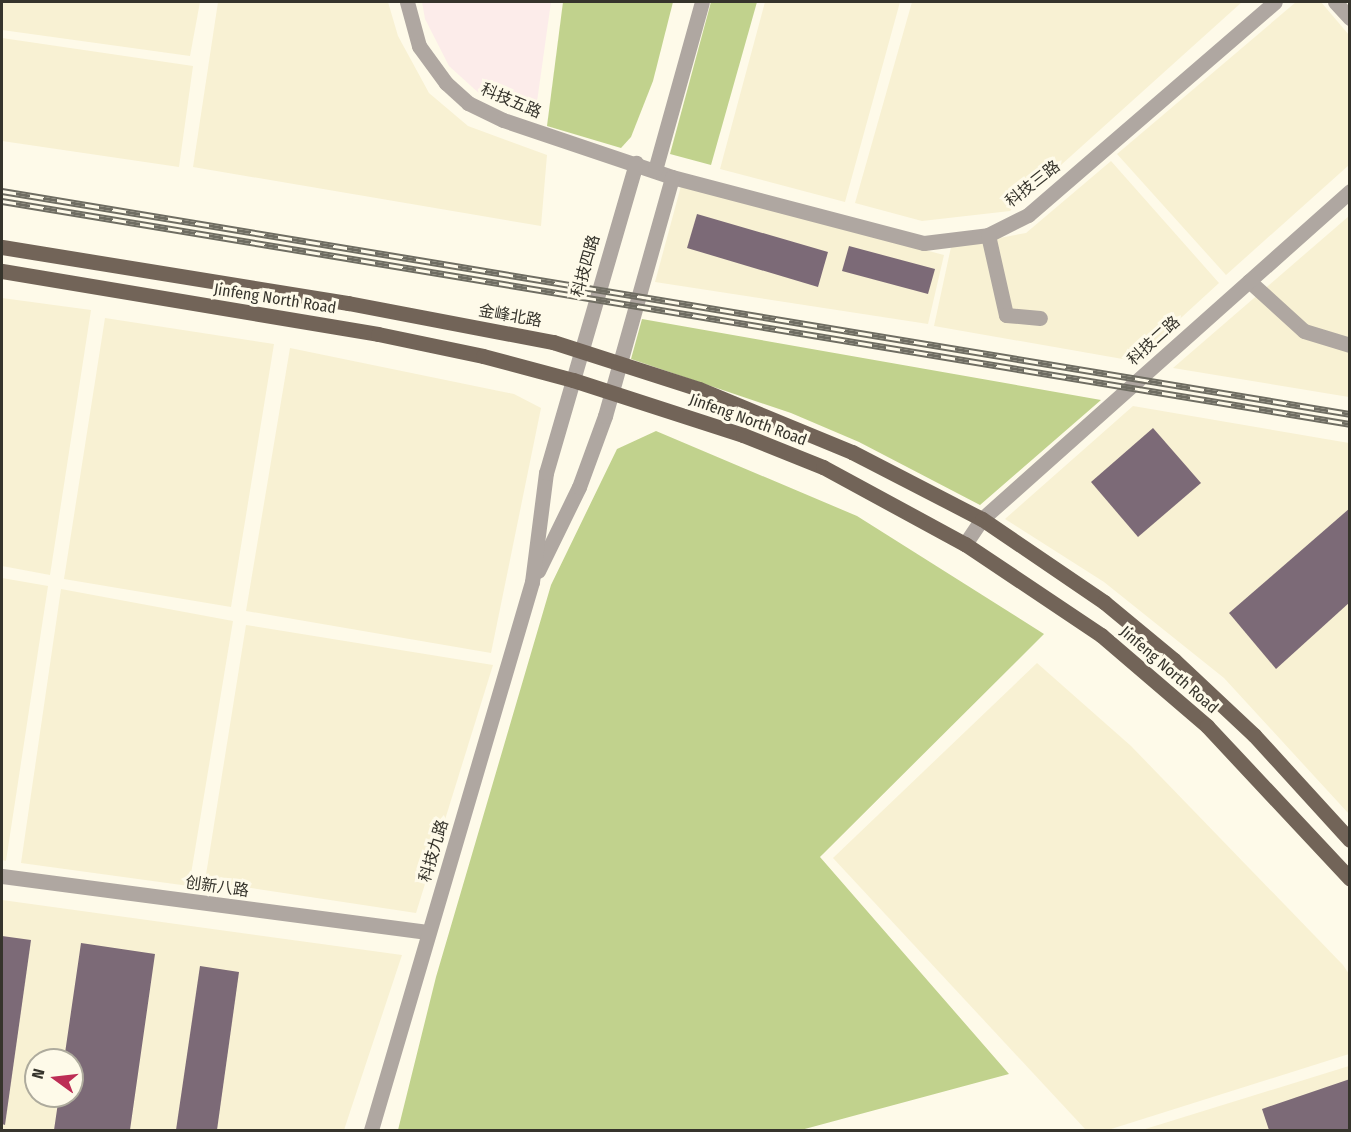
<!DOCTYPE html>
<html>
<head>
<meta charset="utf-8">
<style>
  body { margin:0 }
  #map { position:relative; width:1351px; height:1132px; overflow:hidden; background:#fefae9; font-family:"Fira Sans Condensed","Noto Sans SC",sans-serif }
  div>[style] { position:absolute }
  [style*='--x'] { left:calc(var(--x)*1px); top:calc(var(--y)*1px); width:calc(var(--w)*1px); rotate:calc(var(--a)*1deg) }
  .commercial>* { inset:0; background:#fcecea }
  .built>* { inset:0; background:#f8f1d3 }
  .green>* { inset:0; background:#c1d28d }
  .building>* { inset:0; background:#7c6a77 }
  .minor>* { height:15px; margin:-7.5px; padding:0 7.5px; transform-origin:7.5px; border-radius:7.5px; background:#afa7a1 }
  .major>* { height:15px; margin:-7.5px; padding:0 7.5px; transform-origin:7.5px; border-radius:7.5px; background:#726458 }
  .rail>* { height:7px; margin-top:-3.5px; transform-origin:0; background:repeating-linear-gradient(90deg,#fefae9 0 14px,#6f6d62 0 28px); box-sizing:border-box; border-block:2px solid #6f6d62 }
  span { translate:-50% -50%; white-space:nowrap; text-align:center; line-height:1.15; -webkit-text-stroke:6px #fefae9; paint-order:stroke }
  .street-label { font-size:16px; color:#36342c }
  .frame { position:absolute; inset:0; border:3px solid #36342c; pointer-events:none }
  .north { position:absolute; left:24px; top:1048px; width:60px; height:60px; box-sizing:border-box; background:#fefae9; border:2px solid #aeab9d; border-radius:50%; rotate:285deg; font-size:16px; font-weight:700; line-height:24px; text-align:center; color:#36342c }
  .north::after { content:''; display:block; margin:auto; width:21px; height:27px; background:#bd2d55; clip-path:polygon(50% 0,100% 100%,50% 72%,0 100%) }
</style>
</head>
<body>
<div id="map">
  <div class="commercial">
    <div style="clip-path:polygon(422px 2px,551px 2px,535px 116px,482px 96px,449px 66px,425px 19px)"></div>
  </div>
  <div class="built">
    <div style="clip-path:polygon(2px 2px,200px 2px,190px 56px,2px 30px)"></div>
    <div style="clip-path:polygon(218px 2px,388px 2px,398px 36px,429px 93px,468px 126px,547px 155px,541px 226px,193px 167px)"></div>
    <div style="clip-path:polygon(765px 2px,900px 2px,845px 202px,720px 169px)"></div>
    <div style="clip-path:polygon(912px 2px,1242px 2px,1010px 211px,922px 221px,855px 203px)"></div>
    <div style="clip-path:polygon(1296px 2px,1321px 2px,1349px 35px,1349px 165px,1226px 275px,1117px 154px)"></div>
    <div style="clip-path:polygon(2px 38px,193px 66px,179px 167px,2px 141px)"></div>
    <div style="clip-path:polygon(1111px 161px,1219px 283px,1134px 361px,934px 326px,951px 247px,1026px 233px)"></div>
    <div style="clip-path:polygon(681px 186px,944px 255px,928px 324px,655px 282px)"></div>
    <div style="clip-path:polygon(1349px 216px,1349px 397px,1173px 368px)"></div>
    <div style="clip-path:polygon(2px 298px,91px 310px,50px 575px,2px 566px)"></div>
    <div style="clip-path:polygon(105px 318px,274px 344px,231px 607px,64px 579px)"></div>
    <div style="clip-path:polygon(290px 348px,514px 394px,541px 408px,491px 653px,246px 611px)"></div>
    <div style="clip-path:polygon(1133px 406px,1349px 443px,1349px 814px,1224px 678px,1104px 582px,1005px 519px)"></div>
    <div style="clip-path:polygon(2px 578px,48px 586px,6px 861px,2px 860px)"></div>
    <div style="clip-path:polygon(61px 589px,233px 621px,189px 886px,21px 863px)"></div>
    <div style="clip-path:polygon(246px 625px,493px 665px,416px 913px,205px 881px)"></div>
    <div style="clip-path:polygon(1037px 663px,1131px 746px,1343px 965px,1349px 974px,1349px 1054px,1108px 1130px,1086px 1130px,833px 858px)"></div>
    <div style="clip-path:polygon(evenodd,2px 900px,402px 955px,344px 1130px,2px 1130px,2px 900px,36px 1060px,72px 1060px,72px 1096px,36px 1096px,36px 1060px)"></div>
    <div style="clip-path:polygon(1349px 1066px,1349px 1130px,1142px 1130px)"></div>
  </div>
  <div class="green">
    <div style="clip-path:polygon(563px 2px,673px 2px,653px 81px,631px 137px,621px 148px,547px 126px)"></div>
    <div style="clip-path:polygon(711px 2px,757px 2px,711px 165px,670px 154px)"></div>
    <div style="clip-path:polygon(642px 319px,1101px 400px,980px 505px,859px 442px,791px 413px,631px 359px)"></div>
    <div style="clip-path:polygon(656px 431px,857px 516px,1044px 634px,820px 857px,1009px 1074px,801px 1130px,398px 1130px,436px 977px,551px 585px,617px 449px)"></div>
  </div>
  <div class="building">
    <div style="clip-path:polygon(697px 214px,828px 252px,818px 287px,687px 248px)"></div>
    <div style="clip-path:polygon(849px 246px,935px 269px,928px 294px,842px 271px)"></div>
    <div style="clip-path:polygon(1153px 428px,1201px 483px,1138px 537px,1091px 482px)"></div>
    <div style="clip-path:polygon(1350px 508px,1350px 602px,1276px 669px,1229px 613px)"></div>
    <div style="clip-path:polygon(2px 936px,31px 940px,5px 1125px,2px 1124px)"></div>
    <div style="clip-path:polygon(81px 943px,155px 954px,130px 1130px,54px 1130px,59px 1096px,72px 1096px,72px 1060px,64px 1060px)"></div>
    <div style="clip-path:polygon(200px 966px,239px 972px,217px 1130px,176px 1130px)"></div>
    <div style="clip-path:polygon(1350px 1079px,1350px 1130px,1269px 1130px,1262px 1109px)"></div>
  </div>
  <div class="minor">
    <div style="--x:407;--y:2;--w:46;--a:74.7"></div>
    <div style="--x:419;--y:46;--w:46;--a:53.9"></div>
    <div style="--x:446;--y:83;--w:30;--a:42"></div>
    <div style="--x:468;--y:103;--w:39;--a:26"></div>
    <div style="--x:503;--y:120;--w:178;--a:18.6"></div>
    <div style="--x:672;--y:177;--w:260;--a:14.7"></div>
    <div style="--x:924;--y:243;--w:64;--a:-7.1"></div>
    <div style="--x:988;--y:235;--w:45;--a:-26.6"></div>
    <div style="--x:1028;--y:215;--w:326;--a:-40.8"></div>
    <div style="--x:1335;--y:2;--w:22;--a:47"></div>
    <div style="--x:655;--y:170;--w:174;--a:-74.4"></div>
    <div style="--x:988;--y:235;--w:82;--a:77.3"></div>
    <div style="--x:1006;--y:315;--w:34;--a:5"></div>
    <div style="--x:1249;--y:281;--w:74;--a:42.3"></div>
    <div style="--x:1304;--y:331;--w:48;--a:16.9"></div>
    <div style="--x:965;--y:544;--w:30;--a:-56"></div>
    <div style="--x:982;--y:519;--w:493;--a:-41.7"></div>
    <div style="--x:538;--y:571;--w:93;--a:-64"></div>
    <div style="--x:579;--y:487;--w:76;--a:-69.9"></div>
    <div style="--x:605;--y:416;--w:248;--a:-74.3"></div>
    <div style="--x:2;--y:876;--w:429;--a:7.5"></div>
    <div style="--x:371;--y:1130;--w:571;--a:-73.63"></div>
    <div style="--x:532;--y:582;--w:110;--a:-82.7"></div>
    <div style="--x:546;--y:473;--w:323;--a:-73.8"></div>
  </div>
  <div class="major">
    <div style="--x:2;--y:247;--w:351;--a:9.2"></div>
    <div style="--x:348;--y:303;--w:209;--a:10.8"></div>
    <div style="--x:553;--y:342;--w:153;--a:17.8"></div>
    <div style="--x:699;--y:389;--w:165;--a:22.4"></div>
    <div style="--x:852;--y:452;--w:146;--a:27.3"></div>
    <div style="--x:982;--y:519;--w:148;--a:34.2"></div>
    <div style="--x:1104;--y:602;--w:91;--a:39.6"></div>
    <div style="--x:1174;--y:660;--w:110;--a:43.2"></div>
    <div style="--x:1254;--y:735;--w:142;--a:47.6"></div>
    <div style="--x:2;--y:271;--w:381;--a:9.5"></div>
    <div style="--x:378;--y:334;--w:107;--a:11.8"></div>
    <div style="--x:483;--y:356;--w:93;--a:14.9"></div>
    <div style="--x:573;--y:380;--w:179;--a:17.9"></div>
    <div style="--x:743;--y:435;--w:86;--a:21.8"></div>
    <div style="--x:823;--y:467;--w:162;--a:28.5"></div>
    <div style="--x:965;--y:544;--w:164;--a:33.8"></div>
    <div style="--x:1101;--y:635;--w:140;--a:40.6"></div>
    <div style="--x:1207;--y:726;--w:209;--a:46.9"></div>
  </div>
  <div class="rail">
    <div style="--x:2;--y:191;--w:1366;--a:9.39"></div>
    <div style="--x:2;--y:201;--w:1366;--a:9.39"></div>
  </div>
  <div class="street-label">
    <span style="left:511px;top:101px;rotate:23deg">科技五路</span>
    <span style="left:1033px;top:184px;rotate:-38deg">科技三路</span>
    <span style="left:586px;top:266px;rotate:-74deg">科技四路</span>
    <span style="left:275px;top:299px;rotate:9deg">Jinfeng North Road</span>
    <span style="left:510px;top:316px;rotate:10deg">金峰北路</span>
    <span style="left:1154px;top:341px;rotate:-42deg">科技二路</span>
    <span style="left:748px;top:420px;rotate:20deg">Jinfeng North Road</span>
    <span style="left:1169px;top:670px;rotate:41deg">Jinfeng North Road</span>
    <span style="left:434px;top:851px;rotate:-73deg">科技九路</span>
    <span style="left:217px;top:887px;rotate:8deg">创新八路</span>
  </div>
  <div class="frame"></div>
  <div class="north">N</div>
</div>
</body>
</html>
